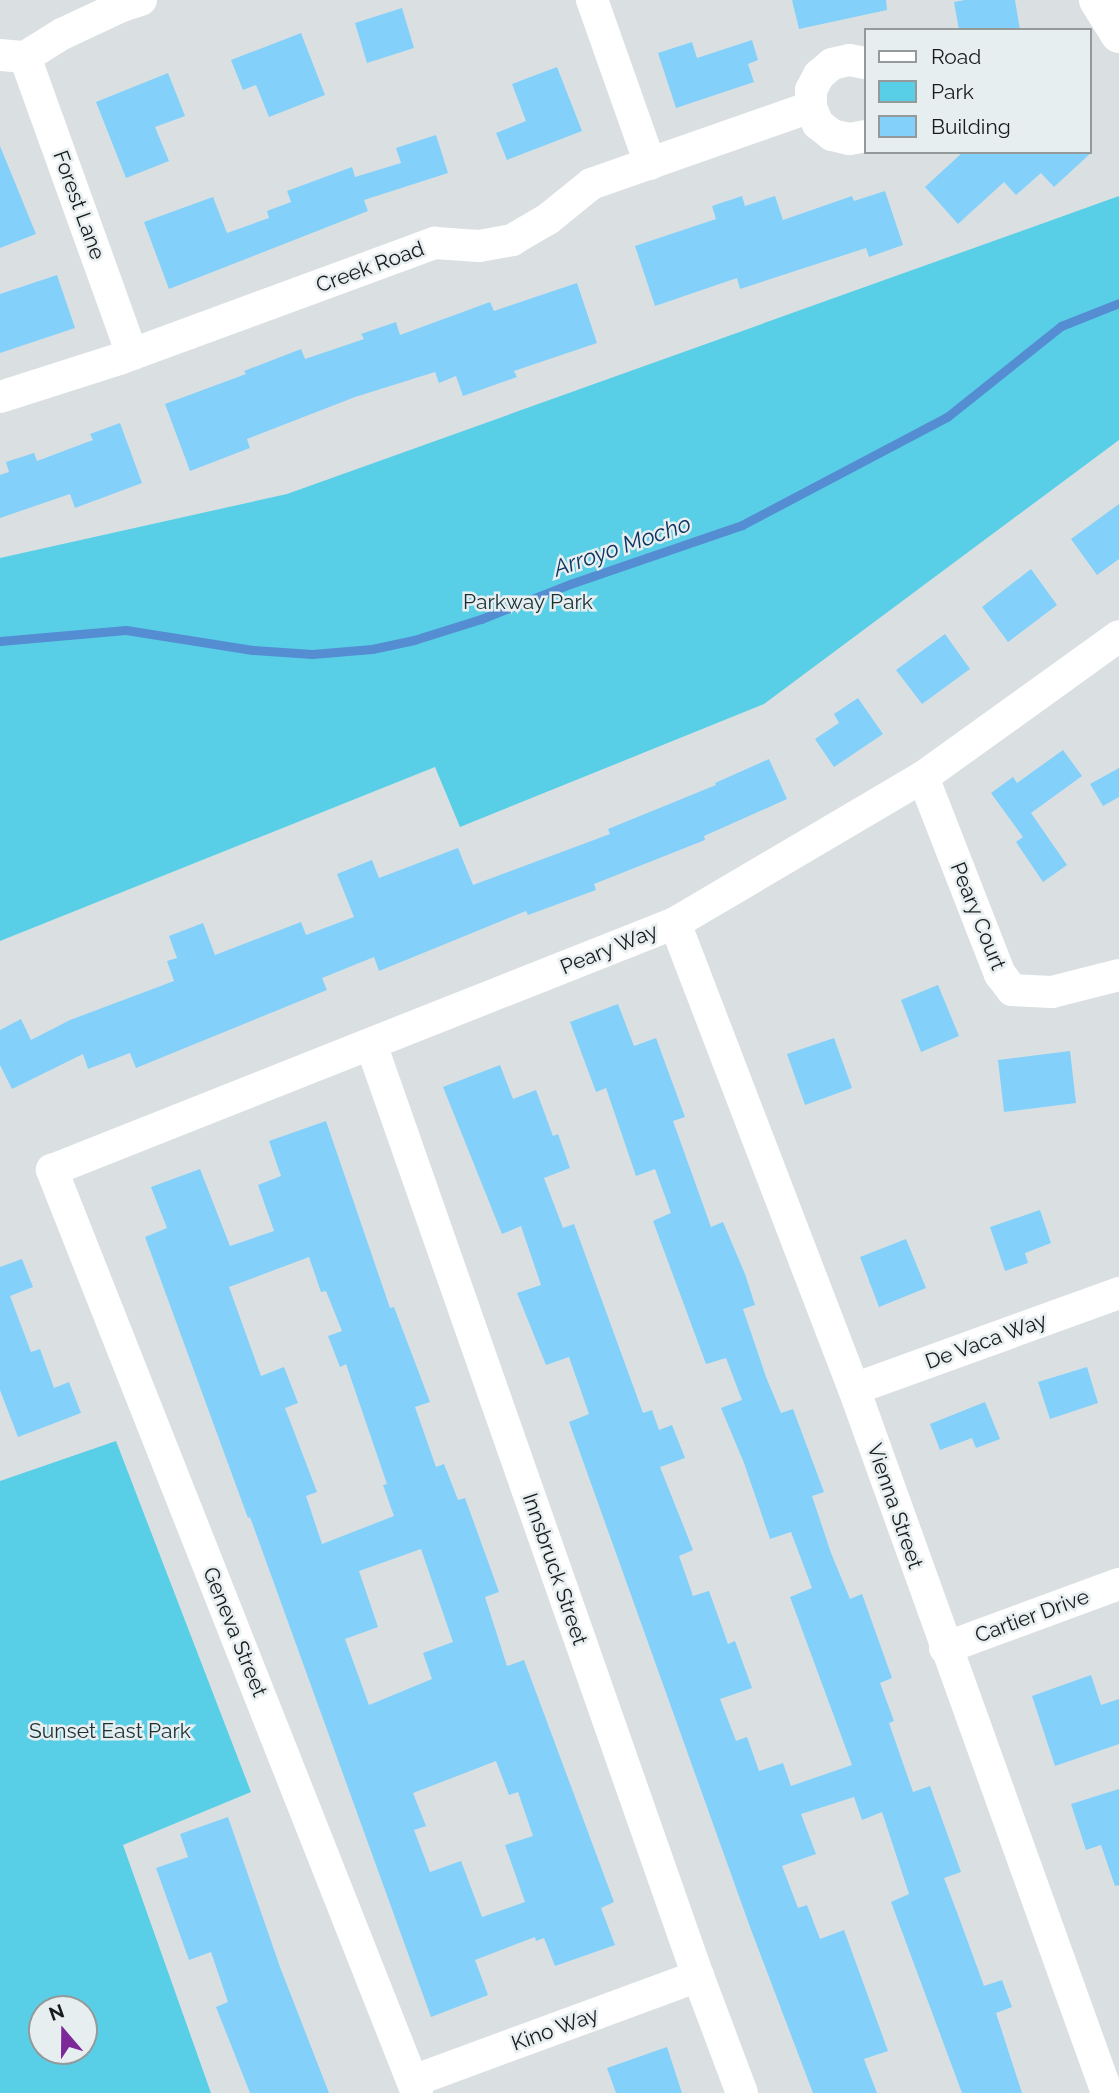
<!DOCTYPE html>
<html>
<head>
<meta charset="utf-8">
<style>
  body { margin:0 }
  #map { position:relative; width:1119px; height:2093px; overflow:hidden; background:#dae0e2; font-family:Raleway,sans-serif }
  div>[style] { position:absolute }
  [style*='--x'] { left:calc(var(--x)*1px); top:calc(var(--y)*1px); width:calc(var(--w)*1px); rotate:calc(var(--a)*1deg) }
  .green>* { inset:0; background:#59cfe7 }
  .stream>* { height:9px; margin:-4.5px; padding:0 4.5px; transform-origin:4.5px; border-radius:4.5px; background:#558dd3 }
  .building>* { inset:0; background:#83d0fa }
  .street>* { height:32px; margin:-16px; padding:0 16px; transform-origin:16px; border-radius:16px; background:#fff }
  .secondary>* { height:38px; margin:-19px; padding:0 19px; transform-origin:19px; border-radius:19px; background:#fff }
  span { translate:-50% -50%; white-space:nowrap; text-align:center; line-height:1.15; -webkit-text-stroke:5px #e7eeef; paint-order:stroke }
  .street-label { font-size:21px; color:#181a1b }
  .park-label { font-size:21px; color:#193035 }
  .water-label { font-size:23px; color:#0f3663; font-style:italic }
  .legend { position:absolute; left:864px; top:28px; width:228px; height:126px; box-sizing:border-box; background:#e7eeef; border:2px solid #94999a; margin:0; padding:9px 12px; list-style:none; font-size:21px; color:#181a1b }
  .legend li { display:flex; align-items:center; gap:14px; height:35px }
  .legend b { width:35px; border:2px solid #94999a }
  .north { position:absolute; left:28px; top:1995px; width:70px; height:70px; box-sizing:border-box; background:#e7eeef; border:2px solid #94999a; border-radius:50%; rotate:340deg; font-size:19px; font-weight:700; line-height:28px; text-align:center; color:#181a1b }
  .north::after { content:''; display:block; margin:auto; width:24px; height:32px; background:#7c2898; clip-path:polygon(50% 0,100% 100%,50% 72%,0 100%) }
</style>
</head>
<body>
<div id="map">
  <div class="green">
    <div style="clip-path:polygon(1119px 196px,1119px 440px,764px 704px,460px 827px,435px 767px,0 941px,0 558px,287px 494px)"></div>
    <div style="clip-path:polygon(evenodd,116px 1441px,251px 1792px,123px 1845px,211px 2093px,0 2093px,0 1481px,116px 1441px,42px 2009px,84px 2009px,84px 2051px,42px 2051px,42px 2009px)"></div>
  </div>
  <div class="stream">
    <div style="--x:0;--y:641;--w:126;--a:-5"></div>
    <div style="--x:126;--y:630;--w:128;--a:9"></div>
    <div style="--x:252;--y:650;--w:60;--a:3.8"></div>
    <div style="--x:312;--y:654;--w:60;--a:-4.8"></div>
    <div style="--x:372;--y:649;--w:43;--a:-12.1"></div>
    <div style="--x:414;--y:640;--w:70;--a:-17.4"></div>
    <div style="--x:481;--y:619;--w:96;--a:-21.5"></div>
    <div style="--x:570;--y:584;--w:182;--a:-18.9"></div>
    <div style="--x:742;--y:525;--w:232;--a:-27.8"></div>
    <div style="--x:947;--y:417;--w:146;--a:-38.6"></div>
    <div style="--x:1061;--y:326;--w:62;--a:-21.6"></div>
  </div>
  <div class="building">
    <div style="clip-path:polygon(792px 0,886px 0,887px 10px,799px 29px)"></div>
    <div style="clip-path:polygon(965px 0,1015px 0,1020px 30px,959px 30px,954px 2px)"></div>
    <div style="clip-path:polygon(402px 8px,414px 48px,367px 63px,355px 23px)"></div>
    <div style="clip-path:polygon(301px 33px,325px 95px,269px 117px,256px 85px,243px 90px,231px 60px)"></div>
    <div style="clip-path:polygon(752px 40px,758px 60px,748px 64px,754px 82px,676px 108px,658px 53px,692px 42px,697px 58px)"></div>
    <div style="clip-path:polygon(557px 67px,582px 131px,507px 160px,496px 133px,526px 121px,512px 84px)"></div>
    <div style="clip-path:polygon(168px 73px,185px 116px,155px 127px,169px 161px,126px 178px,96px 102px)"></div>
    <div style="clip-path:polygon(436px 135px,448px 173px,364px 200px,368px 211px,169px 289px,144px 222px,213px 197px,227px 233px,269px 218px,267px 211px,291px 202px,287px 191px,352px 167px,355px 177px,401px 163px,396px 148px)"></div>
    <div style="clip-path:polygon(0 146px,36px 234px,0 248px)"></div>
    <div style="clip-path:polygon(963px 152px,1092px 152px,1054px 187px,1041px 173px,1016px 195px,1004px 182px,958px 224px,925px 187px)"></div>
    <div style="clip-path:polygon(885px 191px,903px 245px,869px 257px,866px 248px,740px 289px,737px 278px,655px 306px,635px 246px,716px 219px,712px 206px,742px 196px,745px 206px,775px 196px,783px 220px,852px 196px,854px 201px)"></div>
    <div style="clip-path:polygon(57px 275px,75px 328px,0 353px,0 294px)"></div>
    <div style="clip-path:polygon(577px 283px,597px 343px,514px 371px,517px 377px,463px 396px,456px 376px,439px 383px,435px 372px,355px 397px,247px 439px,250px 448px,190px 471px,165px 404px,246px 374px,244px 371px,301px 349px,305px 359px,364px 339px,361px 334px,396px 322px,400px 335px,490px 302px,494px 311px)"></div>
    <div style="clip-path:polygon(120px 423px,142px 483px,75px 508px,70px 494px,0 518px,0 475px,9px 472px,6px 462px,34px 453px,37px 461px,93px 440px,90px 434px)"></div>
    <div style="clip-path:polygon(1119px 504px,1119px 559px,1097px 575px,1071px 539px)"></div>
    <div style="clip-path:polygon(1031px 569px,1057px 605px,1008px 642px,982px 607px)"></div>
    <div style="clip-path:polygon(945px 634px,970px 669px,922px 704px,896px 670px)"></div>
    <div style="clip-path:polygon(858px 698px,883px 734px,834px 767px,815px 739px,839px 723px,834px 714px)"></div>
    <div style="clip-path:polygon(1063px 750px,1082px 776px,1031px 813px,1067px 865px,1043px 882px,1016px 842px,1023px 837px,991px 793px,1013px 777px,1017px 783px)"></div>
    <div style="clip-path:polygon(769px 759px,787px 799px,704px 836px,705px 840px,594px 884px,596px 890px,528px 915px,526px 911px,379px 971px,374px 957px,322px 978px,327px 990px,136px 1068px,130px 1053px,88px 1069px,83px 1054px,12px 1089px,0 1065px,0 1030px,21px 1019px,31px 1040px,70px 1020px,174px 981px,167px 961px,177px 958px,169px 936px,203px 923px,215px 955px,301px 922px,306px 935px,354px 917px,337px 874px,372px 860px,379px 878px,458px 848px,473px 885px,610px 834px,608px 829px,716px 785px,715px 783px)"></div>
    <div style="clip-path:polygon(1119px 768px,1119px 797px,1103px 806px,1090px 784px)"></div>
    <div style="clip-path:polygon(938px 985px,959px 1036px,921px 1052px,901px 1000px)"></div>
    <div style="clip-path:polygon(618px 1004px,634px 1046px,656px 1038px,685px 1117px,673px 1121px,711px 1227px,723px 1222px,745px 1274px,755px 1305px,743px 1309px,766px 1377px,781px 1413px,793px 1409px,824px 1492px,812px 1496px,831px 1553px,850px 1599px,862px 1594px,892px 1678px,880px 1683px,894px 1721px,889px 1723px,913px 1792px,930px 1786px,961px 1872px,944px 1878px,961px 1923px,984px 1986px,1002px 1980px,1012px 2007px,996px 2013px,1022px 2093px,962px 2093px,891px 1902px,909px 1894px,882px 1812px,862px 1820px,854px 1797px,801px 1814px,816px 1854px,782px 1866px,798px 1908px,807px 1905px,820px 1939px,844px 1930px,888px 2051px,864px 2059px,877px 2093px,813px 2093px,750px 1927px,569px 1422px,589px 1414px,569px 1357px,546px 1365px,517px 1293px,541px 1285px,521px 1226px,502px 1234px,443px 1087px,500px 1065px,513px 1099px,536px 1090px,553px 1136px,558px 1134px,570px 1168px,544px 1178px,563px 1228px,574px 1224px,643px 1413px,652px 1410px,659px 1430px,672px 1425px,685px 1458px,660px 1467px,693px 1550px,679px 1556px,693px 1596px,709px 1591px,728px 1644px,735px 1641px,752px 1688px,720px 1699px,736px 1741px,747px 1737px,759px 1771px,783px 1763px,791px 1786px,852px 1765px,790px 1597px,812px 1588px,791px 1532px,770px 1539px,744px 1463px,721px 1408px,742px 1400px,726px 1358px,706px 1364px,653px 1221px,671px 1213px,655px 1169px,636px 1176px,606px 1088px,596px 1092px,570px 1022px)"></div>
    <div style="clip-path:polygon(834px 1038px,852px 1088px,805px 1105px,787px 1054px)"></div>
    <div style="clip-path:polygon(1070px 1051px,1076px 1103px,1004px 1112px,998px 1060px)"></div>
    <div style="clip-path:polygon(evenodd,326px 1121px,390px 1308px,394px 1307px,430px 1402px,415px 1407px,436px 1467px,444px 1464px,458px 1500px,465px 1498px,499px 1592px,485px 1597px,507px 1666px,524px 1660px,614px 1902px,601px 1908px,615px 1945px,555px 1966px,544px 1938px,536px 1941px,535px 1937px,475px 1960px,488px 1995px,431px 2017px,250px 1517px,248px 1518px,145px 1237px,167px 1228px,151px 1187px,200px 1169px,230px 1246px,274px 1231px,258px 1185px,281px 1176px,269px 1141px,326px 1121px,309px 1257px,321px 1292px,326px 1291px,342px 1331px,328px 1336px,340px 1367px,346px 1364px,387px 1484px,383px 1485px,394px 1516px,322px 1544px,306px 1496px,317px 1492px,285px 1408px,298px 1403px,284px 1367px,261px 1376px,229px 1287px,309px 1257px,326px 1121px,421px 1549px,453px 1642px,423px 1653px,432px 1679px,369px 1705px,345px 1639px,378px 1627px,359px 1571px,421px 1549px,326px 1121px,496px 1761px,509px 1795px,518px 1792px,533px 1836px,505px 1845px,525px 1902px,482px 1917px,461px 1861px,430px 1872px,414px 1830px,426px 1826px,413px 1793px,496px 1761px)"></div>
    <div style="clip-path:polygon(1040px 1210px,1051px 1243px,1025px 1253px,1028px 1263px,1005px 1271px,990px 1227px)"></div>
    <div style="clip-path:polygon(906px 1239px,926px 1288px,879px 1307px,860px 1257px)"></div>
    <div style="clip-path:polygon(22px 1259px,33px 1287px,10px 1296px,31px 1352px,40px 1349px,54px 1388px,69px 1382px,81px 1413px,18px 1437px,0 1390px,0 1267px)"></div>
    <div style="clip-path:polygon(1087px 1367px,1098px 1403px,1050px 1419px,1038px 1382px)"></div>
    <div style="clip-path:polygon(985px 1402px,1000px 1439px,976px 1448px,972px 1438px,940px 1450px,930px 1424px)"></div>
    <div style="clip-path:polygon(1091px 1675px,1101px 1705px,1119px 1699px,1119px 1744px,1055px 1766px,1032px 1696px)"></div>
    <div style="clip-path:polygon(1119px 1789px,1119px 1885px,1115px 1886px,1101px 1845px,1086px 1850px,1071px 1804px)"></div>
    <div style="clip-path:polygon(228px 1817px,280px 1967px,329px 2093px,250px 2093px,216px 2007px,228px 2002px,211px 1952px,189px 1960px,156px 1868px,188px 1857px,180px 1834px)"></div>
    <div style="clip-path:polygon(667px 2047px,682px 2093px,616px 2093px,607px 2068px)"></div>
  </div>
  <div class="street">
    <div style="--x:592;--y:0;--w:174;--a:70.5"></div>
    <div style="--x:0;--y:55;--w:25;--a:5"></div>
    <div style="--x:25;--y:57;--w:44;--a:-31.9"></div>
    <div style="--x:62;--y:34;--w:66;--a:-25"></div>
    <div style="--x:122;--y:6;--w:20;--a:-18"></div>
    <div style="--x:25;--y:57;--w:316;--a:70.2"></div>
    <div style="--x:865;--y:63;--w:16;--a:-169"></div>
    <div style="--x:849;--y:60;--w:17;--a:167"></div>
    <div style="--x:832;--y:64;--w:17;--a:140"></div>
    <div style="--x:819;--y:75;--w:17;--a:118"></div>
    <div style="--x:811;--y:90;--w:17;--a:90"></div>
    <div style="--x:811;--y:107;--w:18;--a:68"></div>
    <div style="--x:818;--y:124;--w:18;--a:38"></div>
    <div style="--x:832;--y:135;--w:18;--a:13"></div>
    <div style="--x:850;--y:139;--w:15;--a:-11"></div>
    <div style="--x:0;--y:397;--w:125;--a:-17.7"></div>
    <div style="--x:119;--y:359;--w:337;--a:-20.2"></div>
    <div style="--x:435;--y:243;--w:44;--a:3.9"></div>
    <div style="--x:479;--y:246;--w:34;--a:-10"></div>
    <div style="--x:512;--y:240;--w:42;--a:-30.3"></div>
    <div style="--x:548;--y:219;--w:55;--a:-39.1"></div>
    <div style="--x:591;--y:184;--w:233;--a:-19.3"></div>
    <div style="--x:923;--y:777;--w:212;--a:68.7"></div>
    <div style="--x:1000;--y:974;--w:20;--a:53"></div>
    <div style="--x:1012;--y:990;--w:40;--a:2.9"></div>
    <div style="--x:1052;--y:992;--w:69;--a:-14.2"></div>
    <div style="--x:675;--y:923;--w:499;--a:69"></div>
    <div style="--x:854;--y:1389;--w:748;--a:70.23"></div>
    <div style="--x:371;--y:1044;--w:988;--a:70.67"></div>
    <div style="--x:698;--y:1976;--w:125;--a:69.4"></div>
    <div style="--x:854;--y:1389;--w:282;--a:-19.9"></div>
    <div style="--x:945;--y:1648;--w:185;--a:-20.2"></div>
    <div style="--x:413;--y:2081;--w:304;--a:-20.2"></div>
    <div style="--x:417;--y:2093;--w:993;--a:-111.58"></div>
    <div style="--x:52;--y:1170;--w:670;--a:-21.63"></div>
    <div style="--x:675;--y:923;--w:288;--a:-30.5"></div>
    <div style="--x:923;--y:777;--w:241;--a:-35.7"></div>
  </div>
  <div class="secondary">
    <div style="--x:1098;--y:0;--w:40;--a:58"></div>
  </div>
  <div class="street-label">
    <span style="left:79px;top:205px;rotate:70deg">Forest Lane</span>
    <span style="left:370px;top:267px;rotate:-20deg">Creek Road</span>
    <span style="left:978px;top:916px;rotate:68deg">Peary Court</span>
    <span style="left:609px;top:949px;rotate:-22deg">Peary Way</span>
    <span style="left:986px;top:1341px;rotate:-20deg">De Vaca Way</span>
    <span style="left:895px;top:1506px;rotate:71deg">Vienna Street</span>
    <span style="left:555px;top:1569px;rotate:71deg">Innsbruck Street</span>
    <span style="left:1032px;top:1616px;rotate:-20deg">Cartier Drive</span>
    <span style="left:235px;top:1632px;rotate:68deg">Geneva Street</span>
    <span style="left:555px;top:2029px;rotate:-20deg">Kino Way</span>
  </div>
  <div class="park-label">
    <span style="left:528px;top:602px">Parkway Park</span>
    <span style="left:110px;top:1731px">Sunset East Park</span>
  </div>
  <div class="water-label">
    <span style="left:622px;top:546px;rotate:-19deg">Arroyo Mocho</span>
  </div>
  <ul class="legend">
  <li><b style="height:9px;background:#fff"></b>Road</li>
  <li><b style="height:19px;background:#59cfe7"></b>Park</li>
  <li><b style="height:19px;background:#83d0fa"></b>Building</li>
  </ul>
  <div class="north">N</div>
</div>
</body>
</html>
